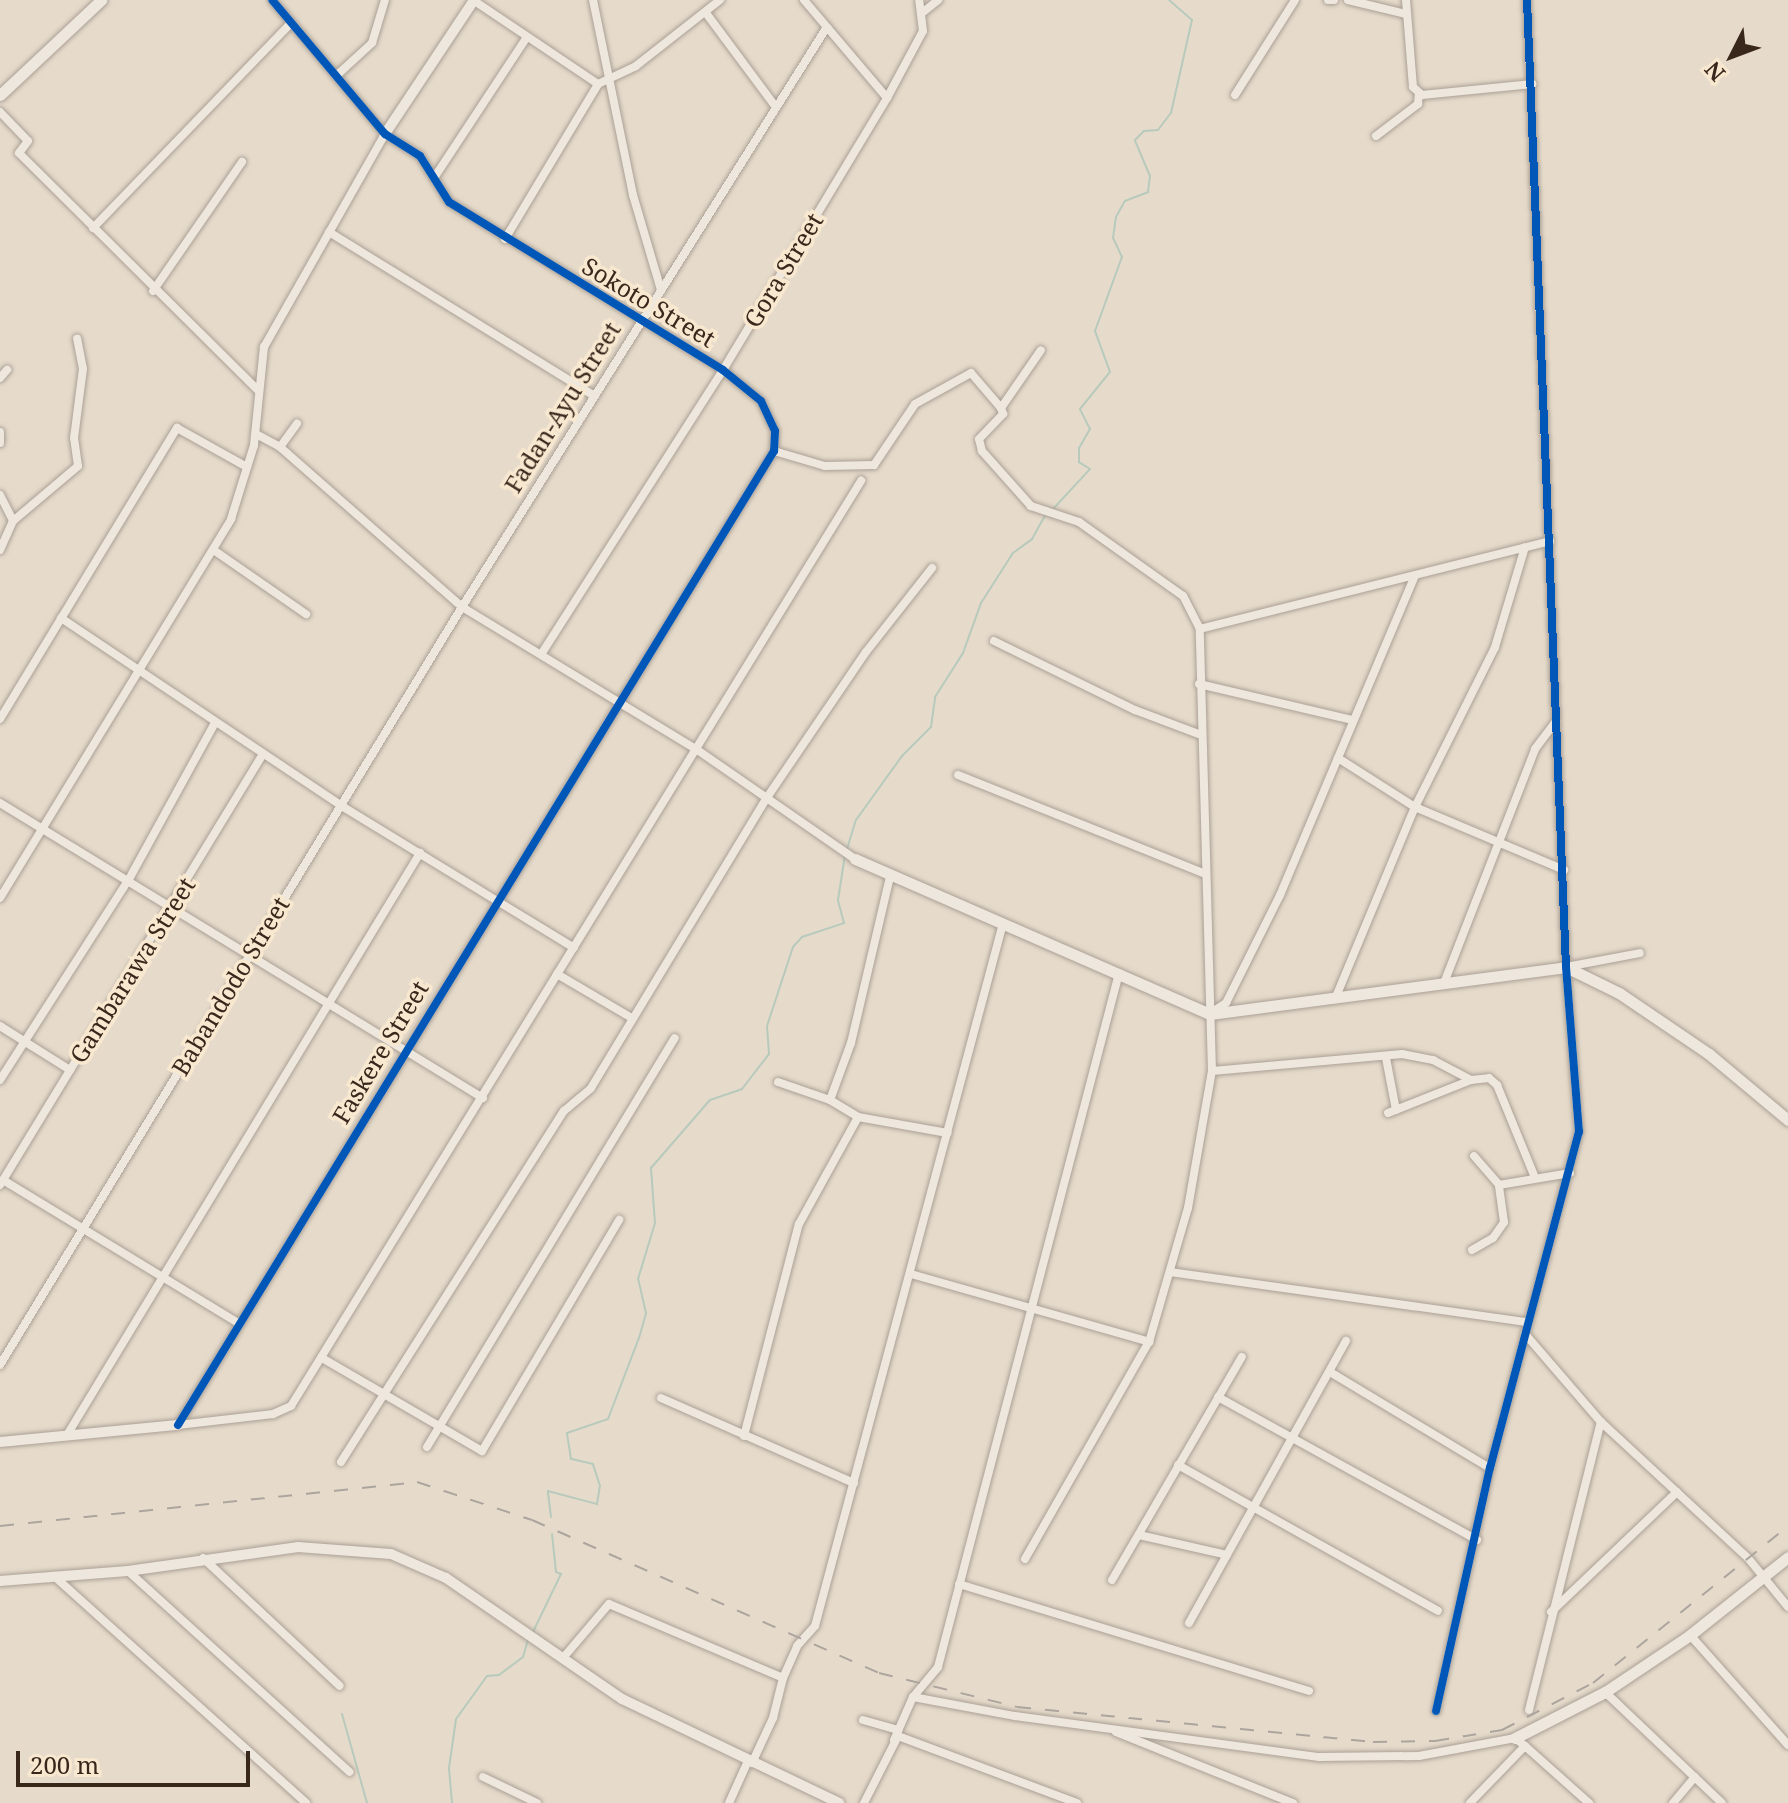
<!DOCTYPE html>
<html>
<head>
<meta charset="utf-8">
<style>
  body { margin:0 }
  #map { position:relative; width:1788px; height:1803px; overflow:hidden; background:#e6dbcb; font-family:"Noto Serif",serif }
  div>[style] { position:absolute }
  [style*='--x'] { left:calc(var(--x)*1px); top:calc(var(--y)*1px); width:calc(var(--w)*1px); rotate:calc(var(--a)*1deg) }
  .stream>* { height:2px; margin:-1px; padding:0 1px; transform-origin:1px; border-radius:1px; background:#b7cabc }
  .roads { filter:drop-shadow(0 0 2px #aba095) drop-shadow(0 0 2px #aba095) }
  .minor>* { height:8px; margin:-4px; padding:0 4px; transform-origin:4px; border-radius:4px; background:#ede7de }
  .tertiary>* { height:10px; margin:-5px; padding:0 5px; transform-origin:5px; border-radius:5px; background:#ede7de }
  .secondary>* { height:11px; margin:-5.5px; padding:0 5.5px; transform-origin:5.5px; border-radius:5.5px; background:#ede7de }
  .rail>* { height:2px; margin-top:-1px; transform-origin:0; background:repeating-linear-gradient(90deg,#aca59e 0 14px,transparent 0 28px) }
  .cycleway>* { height:8px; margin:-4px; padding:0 4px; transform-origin:4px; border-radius:4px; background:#0057b8 }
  span { translate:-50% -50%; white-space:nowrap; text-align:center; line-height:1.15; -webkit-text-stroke:7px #f8e8d0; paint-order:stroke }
  .street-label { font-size:24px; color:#3a271c }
  .north { position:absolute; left:1692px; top:16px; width:80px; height:80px; -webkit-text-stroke:6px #f8e8d0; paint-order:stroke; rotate:228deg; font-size:22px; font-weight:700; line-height:32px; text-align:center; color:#3a271c }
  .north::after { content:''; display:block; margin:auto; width:28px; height:36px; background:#3a271c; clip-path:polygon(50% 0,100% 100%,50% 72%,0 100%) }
  .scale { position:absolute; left:16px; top:1751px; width:234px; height:36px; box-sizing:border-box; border:4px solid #3a271c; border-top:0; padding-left:10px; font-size:24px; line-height:28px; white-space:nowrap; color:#3a271c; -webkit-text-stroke:6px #f8e8d0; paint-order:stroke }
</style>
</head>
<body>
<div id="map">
  <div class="stream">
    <div style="--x:1053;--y:509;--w:54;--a:-47.2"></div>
    <div style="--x:1090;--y:469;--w:13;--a:-148"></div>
    <div style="--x:1079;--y:462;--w:14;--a:-90"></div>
    <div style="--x:1079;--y:448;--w:22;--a:-60"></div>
    <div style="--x:1090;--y:429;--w:22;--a:-117"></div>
    <div style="--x:1080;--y:409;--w:48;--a:-51"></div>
    <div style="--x:1110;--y:372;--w:44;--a:-110.1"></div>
    <div style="--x:1095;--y:331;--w:79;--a:-70"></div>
    <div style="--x:1122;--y:257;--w:21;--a:-115"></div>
    <div style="--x:1113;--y:238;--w:21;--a:-82"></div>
    <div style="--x:1116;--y:217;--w:18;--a:-61"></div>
    <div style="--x:1125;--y:201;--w:25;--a:-21"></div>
    <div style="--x:1148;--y:192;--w:16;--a:-83"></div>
    <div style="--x:1150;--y:176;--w:39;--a:-113"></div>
    <div style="--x:1135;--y:140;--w:13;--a:-45"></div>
    <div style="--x:1144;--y:131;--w:14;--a:-4"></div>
    <div style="--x:1158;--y:130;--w:21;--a:-53"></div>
    <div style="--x:1171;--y:113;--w:95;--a:-77.3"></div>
    <div style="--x:1192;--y:20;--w:30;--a:-139"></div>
    <div style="--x:847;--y:849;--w:30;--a:-73"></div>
    <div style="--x:856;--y:820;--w:79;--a:-54.3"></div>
    <div style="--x:902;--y:756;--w:41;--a:-45"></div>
    <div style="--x:931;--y:727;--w:30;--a:-82"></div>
    <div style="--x:935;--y:697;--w:52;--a:-57.5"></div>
    <div style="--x:963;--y:653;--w:53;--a:-70.2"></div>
    <div style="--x:981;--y:603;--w:59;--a:-57.4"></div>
    <div style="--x:1013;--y:553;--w:24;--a:-36"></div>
    <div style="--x:1032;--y:539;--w:26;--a:-61"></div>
    <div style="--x:551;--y:1517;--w:26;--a:-97"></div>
    <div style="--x:548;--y:1491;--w:51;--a:14.9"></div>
    <div style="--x:597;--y:1504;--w:18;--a:-81"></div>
    <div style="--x:600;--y:1486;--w:23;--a:-108"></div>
    <div style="--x:593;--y:1464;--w:23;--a:-167"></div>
    <div style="--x:571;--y:1459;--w:26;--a:-99"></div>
    <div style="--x:567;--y:1433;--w:43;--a:-18.9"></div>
    <div style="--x:608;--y:1419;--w:87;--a:-69.1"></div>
    <div style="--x:639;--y:1338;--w:26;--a:-74"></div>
    <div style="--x:646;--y:1313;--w:35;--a:-103"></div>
    <div style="--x:638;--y:1279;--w:59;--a:-73.1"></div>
    <div style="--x:655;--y:1223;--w:55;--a:-94.2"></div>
    <div style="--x:651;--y:1168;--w:90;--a:-49.1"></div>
    <div style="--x:710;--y:1100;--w:34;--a:-19"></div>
    <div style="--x:742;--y:1089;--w:44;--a:-52.4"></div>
    <div style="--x:769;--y:1054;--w:28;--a:-94"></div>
    <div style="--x:767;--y:1026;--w:83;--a:-71.8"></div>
    <div style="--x:793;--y:947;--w:13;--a:-48"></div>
    <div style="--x:802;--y:937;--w:44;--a:-18.4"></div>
    <div style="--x:844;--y:923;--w:24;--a:-105"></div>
    <div style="--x:838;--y:900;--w:46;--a:-81.2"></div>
    <div style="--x:532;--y:1634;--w:67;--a:-64.2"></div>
    <div style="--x:561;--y:1574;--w:5;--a:-158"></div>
    <div style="--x:556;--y:1572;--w:38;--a:-96"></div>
    <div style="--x:342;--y:1714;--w:92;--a:74.3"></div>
    <div style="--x:452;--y:1803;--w:35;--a:-95"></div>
    <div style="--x:449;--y:1768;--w:49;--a:-81.9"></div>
    <div style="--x:456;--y:1719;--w:53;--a:-54.2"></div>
    <div style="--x:487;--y:1676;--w:12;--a:-5"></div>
    <div style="--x:499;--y:1675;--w:30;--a:-37"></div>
    <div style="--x:523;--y:1657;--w:19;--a:-74"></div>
  </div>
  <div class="roads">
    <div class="minor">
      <div style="--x:473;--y:0;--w:151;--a:33.9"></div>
      <div style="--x:593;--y:0;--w:199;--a:78.4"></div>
      <div style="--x:633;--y:195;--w:99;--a:73.6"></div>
      <div style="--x:804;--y:0;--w:128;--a:49.7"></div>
      <div style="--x:1328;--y:0;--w:6;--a:0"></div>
      <div style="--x:1348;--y:0;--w:60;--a:13.6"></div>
      <div style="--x:1406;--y:0;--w:87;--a:85.4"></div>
      <div style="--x:1413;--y:87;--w:12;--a:42"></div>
      <div style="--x:1422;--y:95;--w:111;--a:-5.7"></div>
      <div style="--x:706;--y:13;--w:116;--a:53.4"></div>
      <div style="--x:922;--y:13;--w:21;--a:-39"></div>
      <div style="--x:336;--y:76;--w:49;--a:-42.5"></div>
      <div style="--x:372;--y:43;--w:45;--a:-73.2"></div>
      <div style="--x:1235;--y:95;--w:112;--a:-57.7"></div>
      <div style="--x:0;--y:112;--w:40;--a:46"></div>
      <div style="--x:28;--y:141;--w:15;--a:127"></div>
      <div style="--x:19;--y:153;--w:337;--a:44.8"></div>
      <div style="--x:1376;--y:136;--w:53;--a:-37.3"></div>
      <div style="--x:1418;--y:104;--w:11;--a:-85"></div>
      <div style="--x:434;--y:178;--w:169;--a:-56.6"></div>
      <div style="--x:93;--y:228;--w:284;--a:-46"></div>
      <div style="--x:329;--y:232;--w:310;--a:31.7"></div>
      <div style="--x:505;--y:239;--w:181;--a:-59"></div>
      <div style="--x:598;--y:84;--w:42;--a:-25.3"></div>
      <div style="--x:636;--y:66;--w:107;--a:-38.2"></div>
      <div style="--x:153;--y:291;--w:157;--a:-55.4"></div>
      <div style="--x:0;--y:378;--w:11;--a:-49"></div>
      <div style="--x:0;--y:432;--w:11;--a:90"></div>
      <div style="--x:256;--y:434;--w:27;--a:28"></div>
      <div style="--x:280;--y:447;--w:242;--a:41.3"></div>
      <div style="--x:462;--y:607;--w:274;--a:31.3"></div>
      <div style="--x:696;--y:749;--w:193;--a:34.7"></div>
      <div style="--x:280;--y:447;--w:29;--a:-54"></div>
      <div style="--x:774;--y:451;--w:53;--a:16.4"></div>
      <div style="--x:825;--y:466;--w:49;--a:-1.2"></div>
      <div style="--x:874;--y:465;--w:73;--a:-56.1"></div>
      <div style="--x:915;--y:404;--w:64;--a:-29"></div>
      <div style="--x:971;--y:373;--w:46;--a:49.4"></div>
      <div style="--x:0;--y:495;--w:29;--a:63"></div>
      <div style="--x:0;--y:550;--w:32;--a:-66"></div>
      <div style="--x:13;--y:521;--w:85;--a:-40.2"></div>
      <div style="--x:78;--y:466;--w:28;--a:-98"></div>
      <div style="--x:74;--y:438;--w:70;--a:-82.6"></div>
      <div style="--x:83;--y:369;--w:31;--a:-101"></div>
      <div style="--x:215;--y:551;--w:111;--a:34.7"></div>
      <div style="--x:61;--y:618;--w:336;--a:33.8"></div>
      <div style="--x:340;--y:805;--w:274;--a:31.4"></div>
      <div style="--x:1200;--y:629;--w:361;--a:-14.1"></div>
      <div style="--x:994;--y:641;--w:157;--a:26.1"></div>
      <div style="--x:1135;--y:710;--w:68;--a:20.6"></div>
      <div style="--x:542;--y:653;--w:336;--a:-57.4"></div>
      <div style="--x:723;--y:370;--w:318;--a:-58.9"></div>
      <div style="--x:887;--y:98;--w:76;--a:-61.8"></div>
      <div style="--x:923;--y:31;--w:31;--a:-97"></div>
      <div style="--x:1199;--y:684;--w:158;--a:13.2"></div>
      <div style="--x:0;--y:719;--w:341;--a:-58.7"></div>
      <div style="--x:177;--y:428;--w:80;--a:29.1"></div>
      <div style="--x:1338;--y:758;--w:91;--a:32.5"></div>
      <div style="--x:1415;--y:807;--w:162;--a:22.9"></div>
      <div style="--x:958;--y:775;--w:266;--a:21.8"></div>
      <div style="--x:0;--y:803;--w:566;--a:31.42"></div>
      <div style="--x:0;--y:898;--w:444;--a:-58.6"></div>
      <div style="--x:231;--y:519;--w:77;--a:-72.7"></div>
      <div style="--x:254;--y:445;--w:99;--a:-84.2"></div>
      <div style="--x:264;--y:347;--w:245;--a:-60.4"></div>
      <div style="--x:1566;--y:967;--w:75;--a:-10.7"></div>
      <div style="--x:557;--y:974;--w:85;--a:30.5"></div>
      <div style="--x:1444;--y:983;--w:251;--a:-68.7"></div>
      <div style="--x:1535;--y:749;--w:35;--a:-53"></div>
      <div style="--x:1335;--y:999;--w:208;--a:-67.4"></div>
      <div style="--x:1415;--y:807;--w:179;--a:-63.4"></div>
      <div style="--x:1495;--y:647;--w:104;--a:-73.3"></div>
      <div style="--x:1212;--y:1012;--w:17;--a:-33"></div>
      <div style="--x:1226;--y:1003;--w:121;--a:-63.4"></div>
      <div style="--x:1280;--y:895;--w:346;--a:-67.1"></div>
      <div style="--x:0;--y:1026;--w:83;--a:32.2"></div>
      <div style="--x:1386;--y:1058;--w:53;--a:79.1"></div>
      <div style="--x:1212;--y:1071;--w:191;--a:-5.1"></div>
      <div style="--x:1402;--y:1054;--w:32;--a:11"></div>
      <div style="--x:1433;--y:1060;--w:43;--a:27.8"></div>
      <div style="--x:0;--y:1080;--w:237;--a:-57.3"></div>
      <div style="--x:128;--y:881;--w:180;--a:-61.2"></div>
      <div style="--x:778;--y:1082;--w:55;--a:19.1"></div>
      <div style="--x:830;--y:1100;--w:33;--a:31"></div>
      <div style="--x:858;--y:1117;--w:91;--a:10.1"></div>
      <div style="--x:830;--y:1100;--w:61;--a:-69.8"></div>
      <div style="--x:851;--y:1043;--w:171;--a:-76.8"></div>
      <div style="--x:1388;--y:1113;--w:89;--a:-21.7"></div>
      <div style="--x:1471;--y:1080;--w:18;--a:-6"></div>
      <div style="--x:1489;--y:1078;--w:11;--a:41"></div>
      <div style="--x:1497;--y:1085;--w:97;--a:67.7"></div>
      <div style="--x:1474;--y:1156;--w:38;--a:49"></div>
      <div style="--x:1499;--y:1185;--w:72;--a:-9.6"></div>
      <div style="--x:3;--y:1180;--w:275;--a:31.3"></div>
      <div style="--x:0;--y:1185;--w:505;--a:-58.61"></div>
      <div style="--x:1472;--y:1250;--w:24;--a:-30"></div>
      <div style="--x:1493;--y:1238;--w:19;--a:-55"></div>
      <div style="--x:1504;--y:1222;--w:37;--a:-98"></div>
      <div style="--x:1170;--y:1272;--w:360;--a:8"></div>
      <div style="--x:911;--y:1274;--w:248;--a:15.9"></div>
      <div style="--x:1525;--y:1334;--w:116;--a:49.2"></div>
      <div style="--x:1601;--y:1422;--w:200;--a:42.8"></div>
      <div style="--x:1748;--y:1558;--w:63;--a:50.8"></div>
      <div style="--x:322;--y:1358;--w:185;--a:30.2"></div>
      <div style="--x:482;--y:1451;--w:269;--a:-59.3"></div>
      <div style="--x:0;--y:1365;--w:888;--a:-58.64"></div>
      <div style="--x:462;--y:607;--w:685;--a:-57.82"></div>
      <div style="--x:1330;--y:1372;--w:187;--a:31"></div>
      <div style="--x:1218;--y:1397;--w:296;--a:28.9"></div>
      <div style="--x:661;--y:1398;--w:211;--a:23.8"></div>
      <div style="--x:178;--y:1425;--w:1142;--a:-58.54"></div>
      <div style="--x:774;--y:451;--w:20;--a:-87"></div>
      <div style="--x:775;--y:431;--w:33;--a:-115"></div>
      <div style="--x:761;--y:401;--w:49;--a:-140.8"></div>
      <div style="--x:723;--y:370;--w:321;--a:-148.5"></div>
      <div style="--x:449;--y:202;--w:54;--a:-122.2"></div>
      <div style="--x:420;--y:156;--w:41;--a:-147.8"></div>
      <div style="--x:385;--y:134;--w:175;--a:-130.1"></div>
      <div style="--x:178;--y:1425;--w:96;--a:-6.6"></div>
      <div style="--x:273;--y:1414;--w:20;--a:-24"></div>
      <div style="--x:291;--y:1406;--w:1087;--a:-58.36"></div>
      <div style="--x:67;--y:1435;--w:681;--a:-58.76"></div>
      <div style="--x:744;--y:1436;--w:219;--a:-75.5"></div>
      <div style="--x:799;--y:1224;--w:122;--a:-61.1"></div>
      <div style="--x:427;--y:1447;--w:478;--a:-58.8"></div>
      <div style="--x:341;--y:1462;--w:416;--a:-57.6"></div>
      <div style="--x:564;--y:1111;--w:35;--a:-40"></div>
      <div style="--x:591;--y:1088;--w:338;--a:-58.8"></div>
      <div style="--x:766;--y:799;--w:178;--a:-55.8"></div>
      <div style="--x:866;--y:652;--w:107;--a:-51.8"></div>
      <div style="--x:1178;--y:1465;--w:298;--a:29.3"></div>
      <div style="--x:1139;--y:1535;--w:90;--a:12.8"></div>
      <div style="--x:203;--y:1558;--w:187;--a:43.1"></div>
      <div style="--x:1025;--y:1559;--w:250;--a:-60.3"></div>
      <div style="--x:1149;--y:1342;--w:140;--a:-73.8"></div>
      <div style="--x:1188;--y:1208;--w:139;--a:-80.1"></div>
      <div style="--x:1212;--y:1071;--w:442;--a:-91.6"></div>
      <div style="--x:1200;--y:629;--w:37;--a:-117"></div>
      <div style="--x:1183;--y:596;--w:128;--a:-144.6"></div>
      <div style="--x:1079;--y:522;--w:51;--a:-161.6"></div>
      <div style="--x:1031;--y:506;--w:74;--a:-131.7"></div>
      <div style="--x:982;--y:451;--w:12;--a:-104"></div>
      <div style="--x:979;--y:439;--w:35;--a:-46"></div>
      <div style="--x:1003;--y:414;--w:6;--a:-108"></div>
      <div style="--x:1001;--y:408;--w:70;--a:-55.4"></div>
      <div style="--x:128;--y:1571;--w:299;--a:42.2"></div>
      <div style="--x:54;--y:1576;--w:339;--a:42"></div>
      <div style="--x:1112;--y:1580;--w:258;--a:-59.8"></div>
      <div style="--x:959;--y:1584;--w:366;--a:17"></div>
      <div style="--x:1551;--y:1612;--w:174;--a:-43.6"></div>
      <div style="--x:1189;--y:1623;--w:323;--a:-60.9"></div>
      <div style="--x:1690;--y:1635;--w:147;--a:48.3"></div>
      <div style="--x:563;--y:1658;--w:71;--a:-49.6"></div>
      <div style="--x:609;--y:1604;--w:189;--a:23"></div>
      <div style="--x:783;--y:1678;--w:35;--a:-66"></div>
      <div style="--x:797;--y:1646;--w:27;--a:-48"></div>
      <div style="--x:815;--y:1626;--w:724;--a:-75.02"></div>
      <div style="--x:1605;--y:1692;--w:161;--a:43.5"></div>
      <div style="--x:913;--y:1697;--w:39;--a:-50"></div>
      <div style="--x:938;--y:1667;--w:717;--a:-75.38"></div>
      <div style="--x:1529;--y:1710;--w:297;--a:-76"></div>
      <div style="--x:1436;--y:1711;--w:249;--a:-77.5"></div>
      <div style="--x:1490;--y:1468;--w:348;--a:-75.2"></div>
      <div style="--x:1579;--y:1132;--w:166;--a:-94.5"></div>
      <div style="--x:1566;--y:967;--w:968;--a:-92.31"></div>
      <div style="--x:863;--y:1720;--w:37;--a:16"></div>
      <div style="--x:1116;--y:1732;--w:191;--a:21.9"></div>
      <div style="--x:894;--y:1740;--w:47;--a:-66.2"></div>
      <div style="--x:913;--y:1697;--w:104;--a:10.6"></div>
      <div style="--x:1015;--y:1716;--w:307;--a:7.7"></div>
      <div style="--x:1319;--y:1757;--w:100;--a:-0.6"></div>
      <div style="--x:1419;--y:1756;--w:98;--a:-10.6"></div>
      <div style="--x:1515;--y:1738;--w:13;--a:39"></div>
      <div style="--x:1525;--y:1746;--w:79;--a:134"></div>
      <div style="--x:1525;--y:1746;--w:86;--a:41.7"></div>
      <div style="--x:752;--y:1763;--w:50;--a:-65"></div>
      <div style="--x:773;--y:1718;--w:41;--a:-76"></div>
      <div style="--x:483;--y:1777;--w:60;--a:25.7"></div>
      <div style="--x:729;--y:1803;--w:46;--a:-65.7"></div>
      <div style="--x:864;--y:1803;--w:75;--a:-63.1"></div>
      <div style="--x:898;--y:1736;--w:191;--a:20.5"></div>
      <div style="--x:1673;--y:1803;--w:34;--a:-50"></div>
    </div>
    <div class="tertiary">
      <div style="--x:385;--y:134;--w:161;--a:-56.4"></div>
      <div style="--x:0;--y:1442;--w:179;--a:-5.5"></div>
      <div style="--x:0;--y:1581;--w:128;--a:-4.5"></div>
      <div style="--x:128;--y:1571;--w:172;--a:-8"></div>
      <div style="--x:298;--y:1547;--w:93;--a:4.3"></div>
      <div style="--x:391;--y:1554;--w:60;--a:23.6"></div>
      <div style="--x:446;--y:1578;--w:214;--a:34.5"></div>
      <div style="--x:622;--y:1699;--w:241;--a:25.6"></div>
    </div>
    <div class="secondary">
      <div style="--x:0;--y:95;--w:139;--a:-43.2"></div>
      <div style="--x:855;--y:859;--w:387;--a:23.6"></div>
      <div style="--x:1210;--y:1014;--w:359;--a:-7.5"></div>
      <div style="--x:1566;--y:967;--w:59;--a:26.1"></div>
      <div style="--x:1619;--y:993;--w:109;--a:34.1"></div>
      <div style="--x:1709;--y:1054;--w:103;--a:39.9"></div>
      <div style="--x:1515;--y:1738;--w:101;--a:-27.1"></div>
      <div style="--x:1605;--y:1692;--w:102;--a:-33.8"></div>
      <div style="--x:1690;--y:1635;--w:125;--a:-38.5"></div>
    </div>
  </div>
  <div class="rail">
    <div style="--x:0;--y:1526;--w:419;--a:-6"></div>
    <div style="--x:417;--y:1482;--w:121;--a:18.3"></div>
    <div style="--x:532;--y:1520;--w:379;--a:23.8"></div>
    <div style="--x:879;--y:1673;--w:142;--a:13.8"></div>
    <div style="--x:1017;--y:1707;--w:358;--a:5.6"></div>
    <div style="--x:1373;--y:1742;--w:62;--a:-0.9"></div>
    <div style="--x:1435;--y:1741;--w:68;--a:-9.3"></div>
    <div style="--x:1502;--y:1730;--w:102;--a:-27.3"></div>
    <div style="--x:1593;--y:1683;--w:250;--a:-38.8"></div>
  </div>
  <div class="cycleway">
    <div style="--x:178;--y:1425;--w:1142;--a:-58.54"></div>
    <div style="--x:774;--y:451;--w:20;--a:-87"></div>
    <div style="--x:775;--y:431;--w:33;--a:-115"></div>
    <div style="--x:761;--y:401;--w:49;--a:-140.8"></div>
    <div style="--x:723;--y:370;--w:321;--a:-148.5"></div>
    <div style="--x:449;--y:202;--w:54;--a:-122.2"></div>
    <div style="--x:420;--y:156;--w:41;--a:-147.8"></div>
    <div style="--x:385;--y:134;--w:175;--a:-130.1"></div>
    <div style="--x:1436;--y:1711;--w:249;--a:-77.5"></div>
    <div style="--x:1490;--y:1468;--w:348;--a:-75.2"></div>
    <div style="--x:1579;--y:1132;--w:166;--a:-94.5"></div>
    <div style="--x:1566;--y:967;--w:968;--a:-92.31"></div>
  </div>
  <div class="street-label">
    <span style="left:783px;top:270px;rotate:-59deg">Gora Street</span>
    <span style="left:649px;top:302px;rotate:31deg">Sokoto Street</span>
    <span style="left:562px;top:407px;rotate:-58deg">Fadan-Ayu Street</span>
    <span style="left:132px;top:970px;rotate:-58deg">Gambarawa Street</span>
    <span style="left:230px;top:986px;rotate:-59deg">Babandodo Street</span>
    <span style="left:380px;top:1052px;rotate:-59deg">Faskere Street</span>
  </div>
  <div class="north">N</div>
  <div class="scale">200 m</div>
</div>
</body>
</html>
